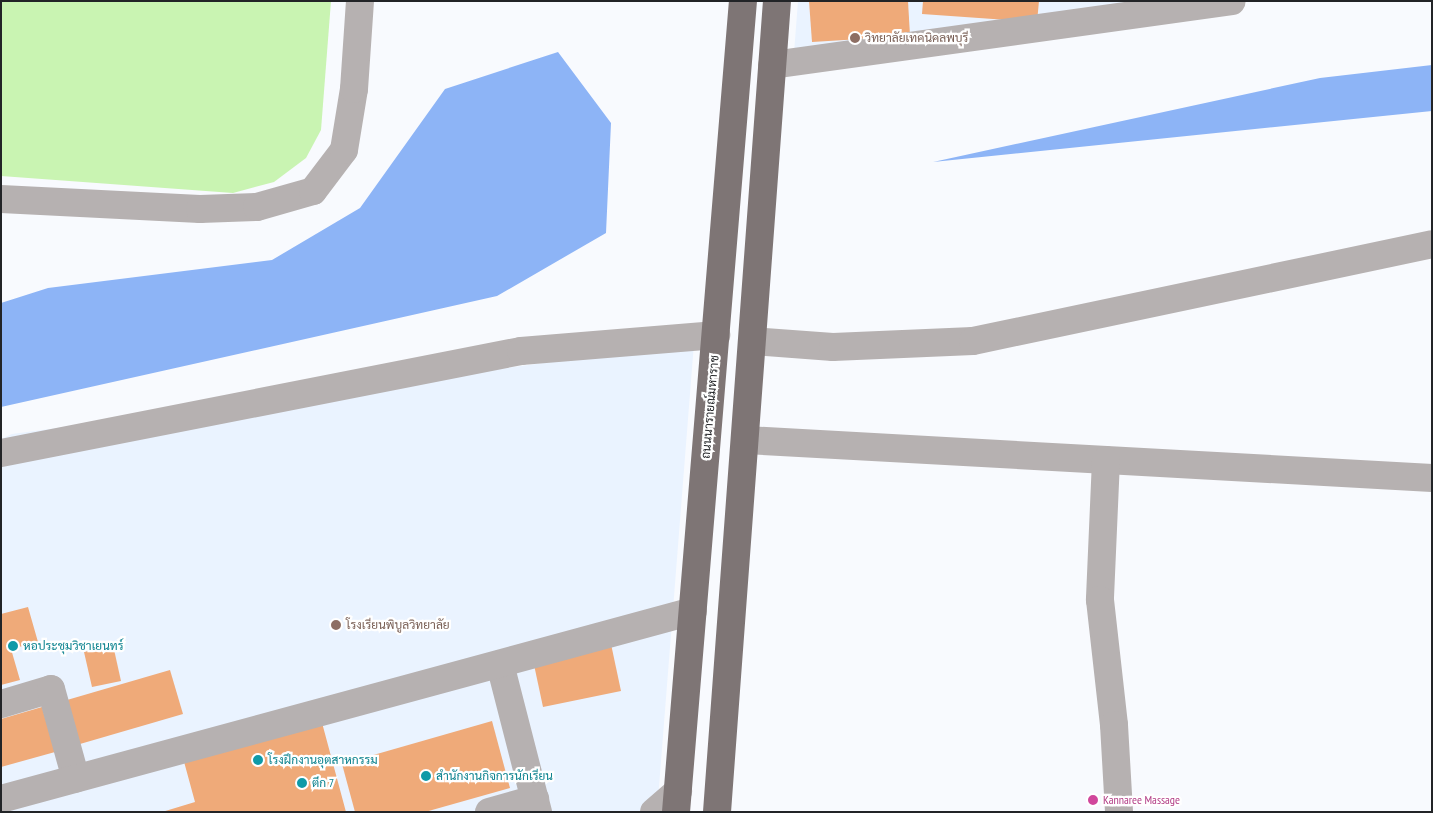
<!DOCTYPE html>
<html>
<head>
<meta charset="utf-8">
<style>
  body { margin:0 }
  #map { position:relative; width:1433px; height:813px; overflow:hidden; background:#f8fafe; font-family:"PT Sans Narrow",Sarabun,sans-serif }
  div>[style] { position:absolute }
  [style*='--x'] { left:calc(var(--x)*1px); top:calc(var(--y)*1px); width:calc(var(--w)*1px); rotate:calc(var(--a)*1deg) }
  .built>* { inset:0; background:#eaf3ff }
  .green>* { inset:0; background:#c9f4b2 }
  .water>* { inset:0; background:#8db4f6 }
  .building>* { inset:0; background:#efaa79 }
  .minor>* { height:28px; margin:-14px; padding:0 14px; transform-origin:14px; border-radius:14px; background:#b6b1b1 }
  .major>* { height:28px; margin:-14px; padding:0 14px; transform-origin:14px; border-radius:14px; background:#7e7575 }
  .dots>* { width:14px; height:14px; translate:-50% -50%; box-sizing:border-box; border:2px solid #fff; border-radius:50% }
  span { translate:-50% -50%; white-space:nowrap; text-align:center; line-height:1.15; -webkit-text-stroke:4.5px #fff; paint-order:stroke }
  .education-label { font-size:12px; color:#785e54 }
  .left { translate:0 -50%; text-align:left }
  .street-label { font-size:12px; color:#222427 }
  .culture-label { font-size:12px; color:#0d838f }
  .hotel-label { font-size:12px; color:#b23c85 }
  .frame { position:absolute; inset:0; border:2px solid #222427; pointer-events:none }
</style>
</head>
<body>
<div id="map">
  <div class="built">
    <div style="clip-path:polygon(798px 1px,1178px 1px,794px 53px)"></div>
    <div style="clip-path:polygon(694px 343px,657px 812px,1px 812px,1px 439px,12px 434px)"></div>
  </div>
  <div class="green">
    <div style="clip-path:polygon(1px 1px,331px 1px,321px 130px,306px 158px,274px 182px,233px 193px,1px 176px)"></div>
  </div>
  <div class="water">
    <div style="clip-path:polygon(558px 52px,611px 123px,606px 233px,497px 296px,1px 407px,1px 303px,48px 288px,272px 260px,360px 208px,445px 89px)"></div>
    <div style="clip-path:polygon(1432px 65px,1432px 111px,933px 162px,1320px 78px)"></div>
  </div>
  <div class="building">
    <div style="clip-path:polygon(809px 1px,908px 1px,910px 36px,812px 42px)"></div>
    <div style="clip-path:polygon(923px 1px,1039px 1px,1037px 22px,922px 14px)"></div>
    <div style="clip-path:polygon(28px 607px,38px 642px,11px 649px,20px 680px,1px 685px,1px 614px)"></div>
    <div style="clip-path:polygon(611px 644px,621px 691px,543px 707px,533px 660px)"></div>
    <div style="clip-path:polygon(113px 645px,121px 681px,92px 687px,84px 652px)"></div>
    <div style="clip-path:polygon(170px 670px,183px 714px,80px 744px,67px 700px)"></div>
    <div style="clip-path:polygon(42px 707px,55px 752px,1px 767px,1px 719px)"></div>
    <div style="clip-path:polygon(321px 719px,346px 812px,162px 812px,195px 802px,183px 758px)"></div>
    <div style="clip-path:polygon(492px 721px,510px 788px,425px 812px,355px 812px,342px 764px)"></div>
  </div>
  <div class="minor">
    <div style="--x:772;--y:65;--w:464;--a:-7.9"></div>
    <div style="--x:1;--y:199;--w:199;--a:2.9"></div>
    <div style="--x:200;--y:209;--w:57;--a:-2"></div>
    <div style="--x:257;--y:207;--w:58;--a:-15.9"></div>
    <div style="--x:313;--y:191;--w:51;--a:-52.9"></div>
    <div style="--x:344;--y:150;--w:62;--a:-80.7"></div>
    <div style="--x:354;--y:89;--w:88;--a:-86.1"></div>
    <div style="--x:753;--y:341;--w:80;--a:4.3"></div>
    <div style="--x:833;--y:347;--w:140;--a:-2.5"></div>
    <div style="--x:973;--y:341;--w:469;--a:-11.9"></div>
    <div style="--x:746;--y:440;--w:687;--a:3.17"></div>
    <div style="--x:1;--y:453;--w:530;--a:-11.1"></div>
    <div style="--x:521;--y:351;--w:196;--a:-4.7"></div>
    <div style="--x:1106;--y:460;--w:140;--a:92.5"></div>
    <div style="--x:1100;--y:600;--w:126;--a:83.6"></div>
    <div style="--x:1114;--y:725;--w:87;--a:86.7"></div>
    <div style="--x:500;--y:664;--w:153;--a:75.6"></div>
    <div style="--x:1;--y:704;--w:52;--a:-16.7"></div>
    <div style="--x:51;--y:689;--w:93;--a:74.5"></div>
    <div style="--x:1;--y:799;--w:717;--a:-15.2"></div>
    <div style="--x:489;--y:812;--w:48;--a:-15.8"></div>
    <div style="--x:654;--y:812;--w:32;--a:-41"></div>
  </div>
  <div class="major">
    <div style="--x:676;--y:812;--w:814;--a:-85.28"></div>
    <div style="--x:717;--y:812;--w:813;--a:-85.77"></div>
  </div>
  <div class="dots">
    <div style="left:855px;top:38px;background:#8d6e63"></div>
    <div style="left:336px;top:625px;background:#8d6e63"></div>
    <div style="left:13px;top:646px;background:#0f9aa8"></div>
    <div style="left:258px;top:760px;background:#0f9aa8"></div>
    <div style="left:426px;top:776px;background:#0f9aa8"></div>
    <div style="left:302px;top:783px;background:#0f9aa8"></div>
    <div style="left:1093px;top:800px;background:#d1479c"></div>
  </div>
  <div class="education-label">
    <span class="left" style="left:865px;top:38px">วิทยาลัยเทคนิคลพบุรี</span>
    <span class="left" style="left:346px;top:625px">โรงเรียนพิบูลวิทยาลัย</span>
  </div>
  <div class="street-label">
    <span style="left:710px;top:407px;rotate:-85deg">ถนนนารายณ์มหาราช</span>
  </div>
  <div class="culture-label">
    <span class="left" style="left:23px;top:646px">หอประชุมวิชาเยนทร์</span>
    <span class="left" style="left:268px;top:760px">โรงฝึกงานอุตสาหกรรม</span>
    <span class="left" style="left:436px;top:776px">สำนักงานกิจการนักเรียน</span>
    <span class="left" style="left:312px;top:783px">ตึก 7</span>
  </div>
  <div class="hotel-label">
    <span class="left" style="left:1103px;top:800px">Kannaree Massage</span>
  </div>
  <div class="frame"></div>
</div>
</body>
</html>
